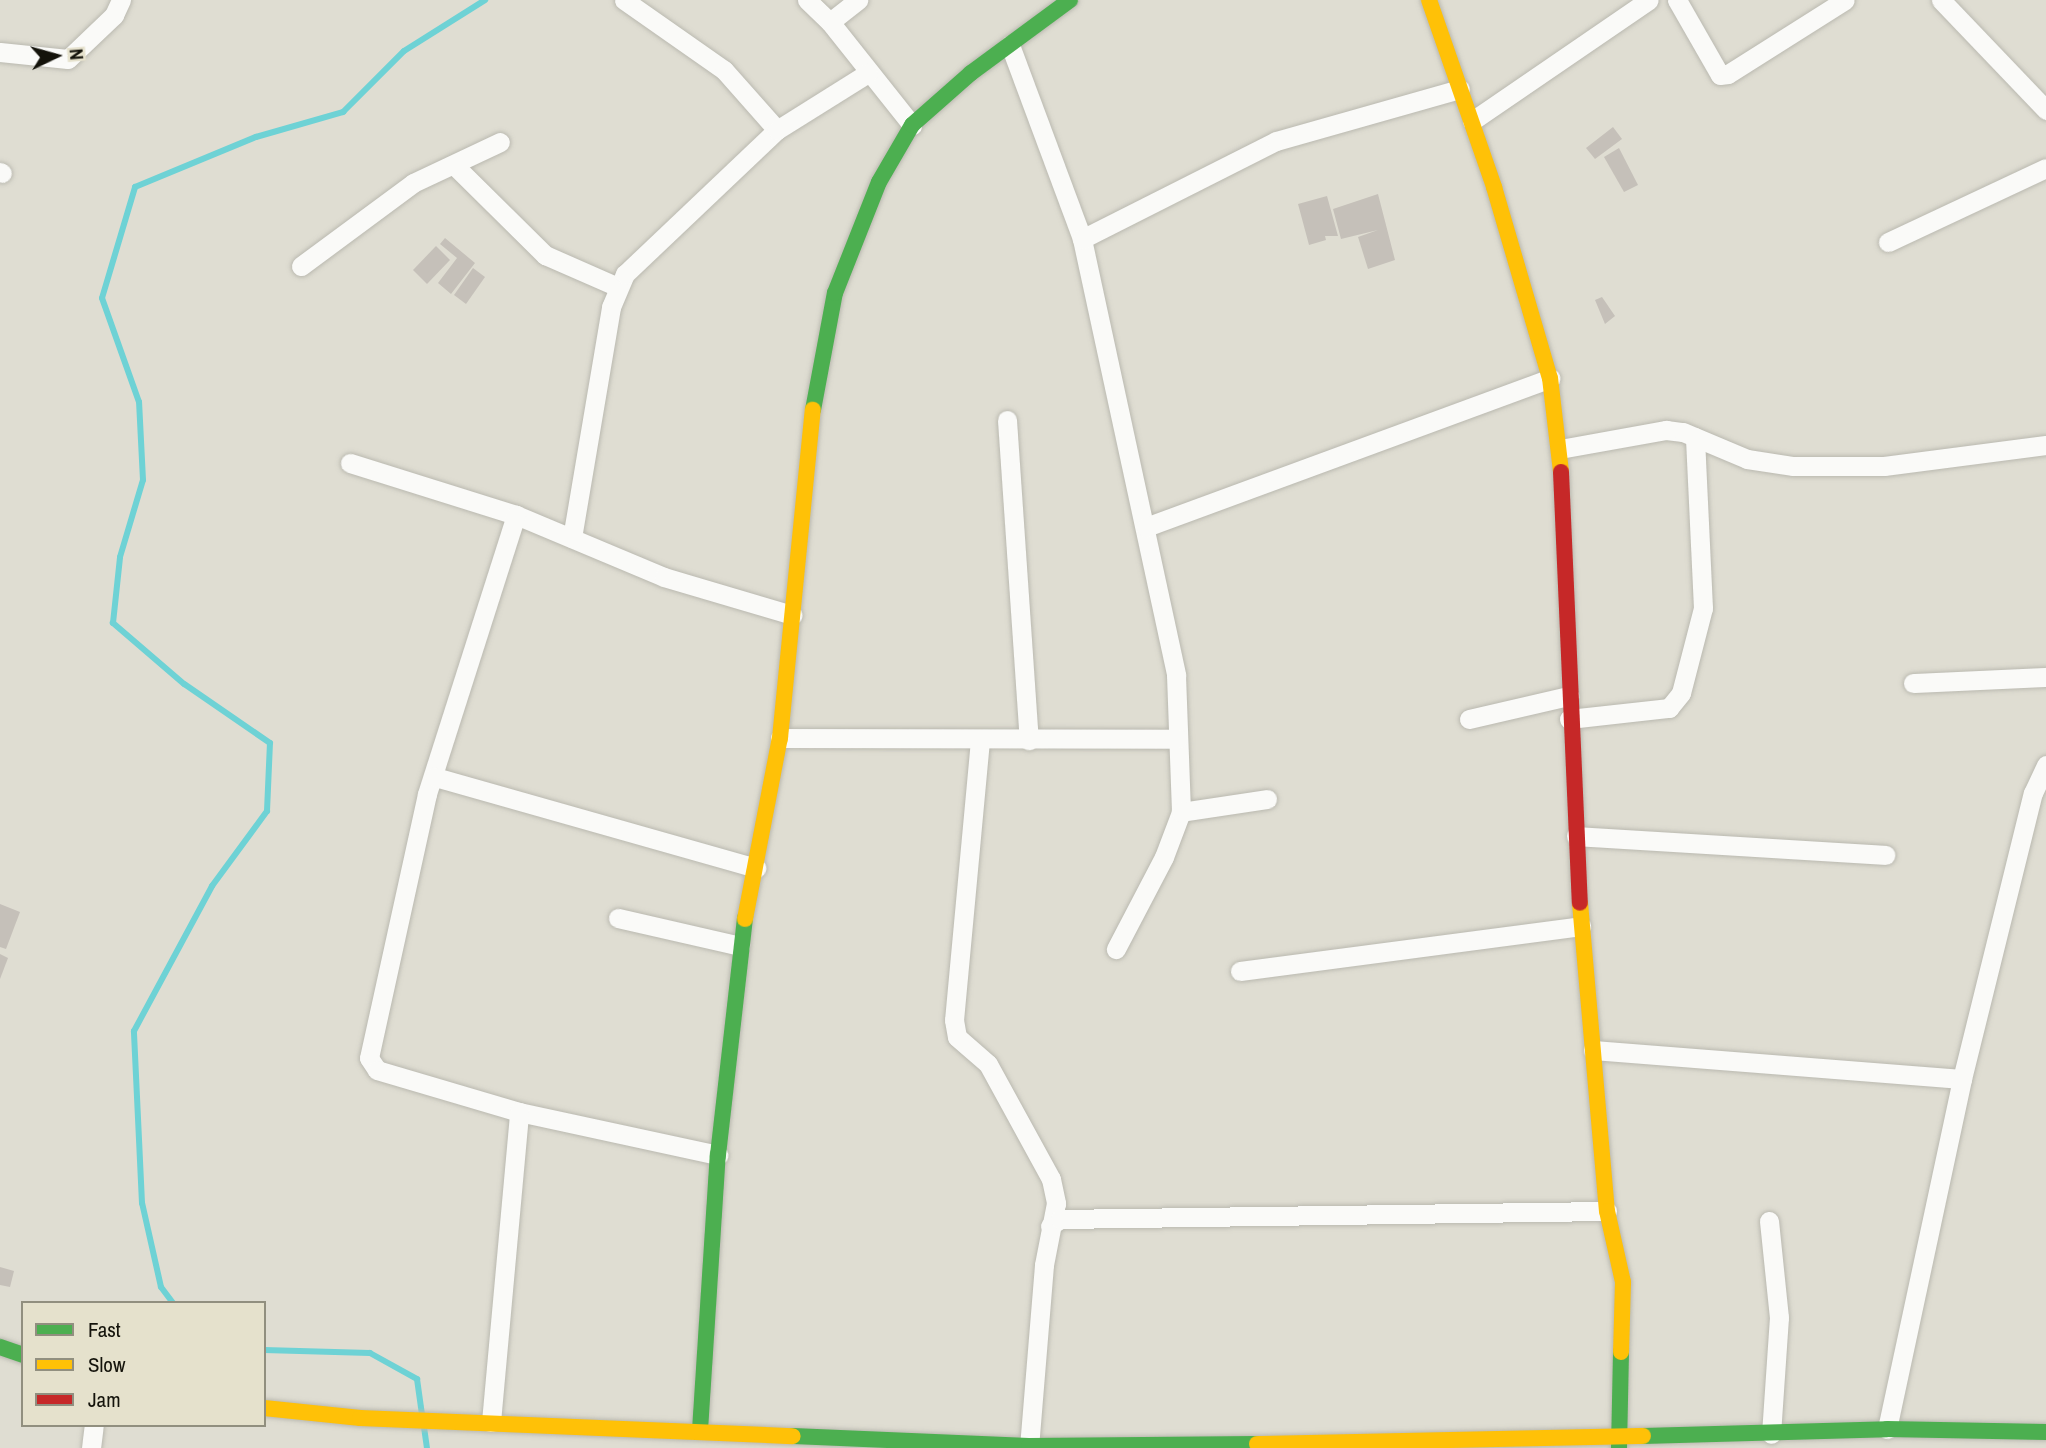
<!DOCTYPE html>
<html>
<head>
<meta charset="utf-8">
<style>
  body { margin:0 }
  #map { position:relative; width:2046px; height:1448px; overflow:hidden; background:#dfddd2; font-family:"Archivo Narrow",sans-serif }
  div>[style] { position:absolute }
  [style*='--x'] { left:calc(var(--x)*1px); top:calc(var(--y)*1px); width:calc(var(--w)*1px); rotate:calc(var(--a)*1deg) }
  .stream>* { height:6px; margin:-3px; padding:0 3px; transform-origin:3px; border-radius:3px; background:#6ed2d5 }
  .building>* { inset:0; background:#c5c0b9 }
  .roads { filter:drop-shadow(0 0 2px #bab9b0) drop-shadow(0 0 2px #bab9b0) }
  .street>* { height:19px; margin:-9.5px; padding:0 9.5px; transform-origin:9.5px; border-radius:9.5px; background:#fafaf8 }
  .fast>* { height:16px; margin:-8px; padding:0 8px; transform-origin:8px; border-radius:8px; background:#4caf50 }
  .slow>* { height:16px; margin:-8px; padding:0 8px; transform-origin:8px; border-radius:8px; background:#ffc107 }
  .jam>* { height:16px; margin:-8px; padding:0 8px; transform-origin:8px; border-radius:8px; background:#c62828 }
  span { translate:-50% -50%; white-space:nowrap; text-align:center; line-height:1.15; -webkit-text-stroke:6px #e5e1cc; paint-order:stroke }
  .legend { position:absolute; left:21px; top:1301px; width:245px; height:126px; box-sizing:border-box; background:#e5e1cc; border:2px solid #918f7f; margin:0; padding:9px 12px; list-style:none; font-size:21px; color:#14130b }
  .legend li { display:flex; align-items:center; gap:14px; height:35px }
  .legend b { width:35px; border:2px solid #918f7f }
  .north { position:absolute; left:21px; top:21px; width:70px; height:70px; -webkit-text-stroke:5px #e5e1cc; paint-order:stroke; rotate:85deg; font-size:19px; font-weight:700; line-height:28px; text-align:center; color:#14130b }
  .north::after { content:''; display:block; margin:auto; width:24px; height:32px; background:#14130b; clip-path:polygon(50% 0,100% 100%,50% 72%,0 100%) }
</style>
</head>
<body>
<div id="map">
  <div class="stream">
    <div style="--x:173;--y:1303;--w:20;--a:-127"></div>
    <div style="--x:161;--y:1287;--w:86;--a:-102.7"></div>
    <div style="--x:142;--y:1203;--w:172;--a:-92.7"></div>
    <div style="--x:134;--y:1031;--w:165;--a:-61.7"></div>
    <div style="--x:212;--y:886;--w:93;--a:-53.7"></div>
    <div style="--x:267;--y:811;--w:68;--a:-87.5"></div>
    <div style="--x:270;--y:743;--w:104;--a:-145.5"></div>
    <div style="--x:184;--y:684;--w:94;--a:-139.3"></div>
    <div style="--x:113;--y:623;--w:66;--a:-83.9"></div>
    <div style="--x:120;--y:557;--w:80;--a:-73.4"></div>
    <div style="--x:143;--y:480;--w:78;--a:-92.9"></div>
    <div style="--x:139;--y:402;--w:110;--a:-109.6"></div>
    <div style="--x:102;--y:298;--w:116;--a:-73.4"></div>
    <div style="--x:135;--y:187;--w:131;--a:-22.5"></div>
    <div style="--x:256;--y:137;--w:91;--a:-16"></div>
    <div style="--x:343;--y:112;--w:86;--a:-45"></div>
    <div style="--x:404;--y:51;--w:96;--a:-32.2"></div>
    <div style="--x:264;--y:1350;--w:106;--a:1.6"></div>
    <div style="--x:370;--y:1353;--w:54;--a:29"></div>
    <div style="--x:417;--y:1379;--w:34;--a:82"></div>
    <div style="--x:424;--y:1427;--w:21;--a:82"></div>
  </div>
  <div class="building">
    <div style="clip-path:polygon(1613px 127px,1622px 139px,1595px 159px,1586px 148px)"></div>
    <div style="clip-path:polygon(1619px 148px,1638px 185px,1624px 192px,1604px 157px)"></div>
    <div style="clip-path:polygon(1378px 194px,1395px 260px,1368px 269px,1358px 237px,1378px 230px,1341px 239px,1333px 209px)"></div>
    <div style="clip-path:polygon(1327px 196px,1338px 236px,1325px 236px,1326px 240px,1309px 245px,1298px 204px)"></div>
    <div style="clip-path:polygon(445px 238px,475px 263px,451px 294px,438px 283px,457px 258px,440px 244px)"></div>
    <div style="clip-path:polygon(436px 246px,450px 260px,427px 284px,413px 270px)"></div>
    <div style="clip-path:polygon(473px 268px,485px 277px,466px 304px,454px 295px)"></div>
    <div style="clip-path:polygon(1602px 297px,1615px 316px,1605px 324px,1595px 300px)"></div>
    <div style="clip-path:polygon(0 904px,20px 912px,6px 949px,0 947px)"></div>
    <div style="clip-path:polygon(0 954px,8px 958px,0 979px)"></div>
    <div style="clip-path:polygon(0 1267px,14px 1271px,10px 1287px,0 1285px)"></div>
  </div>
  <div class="roads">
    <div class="street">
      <div style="--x:624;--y:0;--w:122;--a:35"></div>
      <div style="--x:724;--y:70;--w:80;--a:48.5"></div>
      <div style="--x:807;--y:0;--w:32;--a:44"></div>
      <div style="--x:830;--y:22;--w:132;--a:51.5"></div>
      <div style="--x:1677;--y:0;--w:86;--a:60.2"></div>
      <div style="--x:1720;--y:75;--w:8;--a:-7"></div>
      <div style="--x:1728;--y:74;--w:138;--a:-32.3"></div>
      <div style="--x:1941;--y:0;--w:152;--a:46.3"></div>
      <div style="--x:830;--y:22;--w:36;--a:-38"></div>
      <div style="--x:1010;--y:45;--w:207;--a:69.6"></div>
      <div style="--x:1082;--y:239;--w:446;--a:77.8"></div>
      <div style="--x:1176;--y:675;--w:137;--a:87.9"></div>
      <div style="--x:1181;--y:812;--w:48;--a:110.7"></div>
      <div style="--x:1164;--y:857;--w:104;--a:117.6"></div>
      <div style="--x:0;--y:52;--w:68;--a:5.9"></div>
      <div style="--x:68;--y:59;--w:64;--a:-43.7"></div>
      <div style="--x:114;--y:15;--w:17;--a:-65"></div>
      <div style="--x:1472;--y:121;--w:214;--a:-34.4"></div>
      <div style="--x:455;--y:166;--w:127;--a:44.7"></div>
      <div style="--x:545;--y:255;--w:80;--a:23.7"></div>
      <div style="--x:0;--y:172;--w:2;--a:27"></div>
      <div style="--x:1082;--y:239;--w:217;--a:-26.8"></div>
      <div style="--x:1276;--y:141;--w:191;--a:-15.8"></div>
      <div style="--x:1888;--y:242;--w:174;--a:-25.1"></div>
      <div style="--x:301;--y:266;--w:139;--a:-36.5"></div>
      <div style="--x:413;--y:183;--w:96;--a:-25.2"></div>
      <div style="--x:1007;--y:420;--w:321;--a:86.1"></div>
      <div style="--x:1560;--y:449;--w:108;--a:-10.2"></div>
      <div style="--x:1666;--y:430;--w:17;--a:7"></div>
      <div style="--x:1683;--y:432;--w:69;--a:22.9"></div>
      <div style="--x:1747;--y:459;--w:47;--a:8.7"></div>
      <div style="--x:1793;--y:466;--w:91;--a:0"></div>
      <div style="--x:1884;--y:466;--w:163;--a:-7.4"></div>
      <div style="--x:350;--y:463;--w:174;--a:17.4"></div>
      <div style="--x:516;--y:515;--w:160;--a:22.7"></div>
      <div style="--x:664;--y:577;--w:134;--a:16.5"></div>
      <div style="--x:516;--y:515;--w:293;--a:107.7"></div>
      <div style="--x:427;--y:794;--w:270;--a:102.4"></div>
      <div style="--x:369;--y:1058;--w:14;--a:56"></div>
      <div style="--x:377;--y:1070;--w:148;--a:16.5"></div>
      <div style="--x:519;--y:1112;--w:204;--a:12.2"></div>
      <div style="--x:1146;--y:527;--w:431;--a:-20.2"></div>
      <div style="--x:572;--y:538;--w:234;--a:-80.4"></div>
      <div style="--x:611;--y:307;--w:36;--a:-67"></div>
      <div style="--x:625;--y:274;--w:209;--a:-43.5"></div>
      <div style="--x:777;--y:130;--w:107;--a:-32.1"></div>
      <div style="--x:1913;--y:683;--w:133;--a:-2.6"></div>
      <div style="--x:1469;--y:719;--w:103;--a:-13"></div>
      <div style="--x:1569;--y:719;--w:101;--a:-6.3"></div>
      <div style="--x:1669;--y:708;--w:19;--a:-51"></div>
      <div style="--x:1681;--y:693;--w:88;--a:-75.5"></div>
      <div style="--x:1703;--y:608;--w:171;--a:-92.7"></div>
      <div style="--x:780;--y:738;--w:398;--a:0.1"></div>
      <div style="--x:980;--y:740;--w:281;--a:95.3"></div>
      <div style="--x:954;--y:1020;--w:17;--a:80"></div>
      <div style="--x:957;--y:1037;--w:41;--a:41.1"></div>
      <div style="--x:988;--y:1064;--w:131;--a:61.3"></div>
      <div style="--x:1051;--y:1179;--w:25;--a:78"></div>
      <div style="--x:1056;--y:1203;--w:63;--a:101"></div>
      <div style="--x:1044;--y:1265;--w:182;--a:94.7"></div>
      <div style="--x:435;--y:777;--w:334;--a:15.8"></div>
      <div style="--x:1181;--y:812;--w:87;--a:-8.6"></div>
      <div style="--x:1576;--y:836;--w:310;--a:3.5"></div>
      <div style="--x:618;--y:918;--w:125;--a:12.9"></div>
      <div style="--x:1240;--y:971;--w:344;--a:-7.5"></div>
      <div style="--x:1593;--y:1050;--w:370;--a:4.5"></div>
      <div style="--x:1769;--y:1221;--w:97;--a:84.1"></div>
      <div style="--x:1779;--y:1317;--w:117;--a:93.9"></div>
      <div style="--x:1050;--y:1226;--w:12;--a:-35"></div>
      <div style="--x:1060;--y:1219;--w:547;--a:-0.84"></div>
      <div style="--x:491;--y:1422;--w:311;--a:-84.8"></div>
      <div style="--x:1887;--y:1429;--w:358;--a:-77.9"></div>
      <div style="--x:1962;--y:1079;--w:295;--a:-76.1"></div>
      <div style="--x:2033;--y:793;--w:31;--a:-65"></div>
      <div style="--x:91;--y:1448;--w:23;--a:-83"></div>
    </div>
    <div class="fast">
      <div style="--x:813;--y:410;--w:119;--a:-79.4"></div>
      <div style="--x:835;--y:293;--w:119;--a:-68.4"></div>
      <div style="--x:879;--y:182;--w:66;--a:-59.9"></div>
      <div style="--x:912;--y:125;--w:79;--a:-41.4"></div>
      <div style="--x:971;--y:73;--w:123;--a:-36.4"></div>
      <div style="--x:0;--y:1347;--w:24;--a:19"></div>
      <div style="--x:700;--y:1430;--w:276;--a:-86.3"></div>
      <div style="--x:718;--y:1155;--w:238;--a:-83.5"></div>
      <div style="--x:793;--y:1436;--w:236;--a:2.4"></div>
      <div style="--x:1029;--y:1446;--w:228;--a:-0.5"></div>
      <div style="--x:1643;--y:1436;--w:244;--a:-1.6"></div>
      <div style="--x:1887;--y:1429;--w:159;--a:1.1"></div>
      <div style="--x:1619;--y:1448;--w:96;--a:-88.8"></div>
    </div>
    <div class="slow">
      <div style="--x:1429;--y:0;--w:198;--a:70.8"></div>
      <div style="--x:1494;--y:187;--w:199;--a:73.7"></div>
      <div style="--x:1550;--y:378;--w:95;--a:83.3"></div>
      <div style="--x:1580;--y:903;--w:309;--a:85"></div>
      <div style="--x:1607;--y:1211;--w:73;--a:77.3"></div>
      <div style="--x:1623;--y:1282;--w:70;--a:91.6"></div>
      <div style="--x:745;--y:919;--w:184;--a:-79.1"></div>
      <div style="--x:780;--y:738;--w:330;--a:-84.3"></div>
      <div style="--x:264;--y:1408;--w:97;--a:5.9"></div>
      <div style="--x:360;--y:1418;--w:433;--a:2.4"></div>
      <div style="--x:1257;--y:1444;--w:386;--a:-1.2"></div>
    </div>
    <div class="jam">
      <div style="--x:1561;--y:472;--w:431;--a:87.5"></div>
    </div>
  </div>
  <ul class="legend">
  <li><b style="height:9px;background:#4caf50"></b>Fast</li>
  <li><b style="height:9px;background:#ffc107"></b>Slow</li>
  <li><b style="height:9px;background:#c62828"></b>Jam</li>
  </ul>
  <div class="north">N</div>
</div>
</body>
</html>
